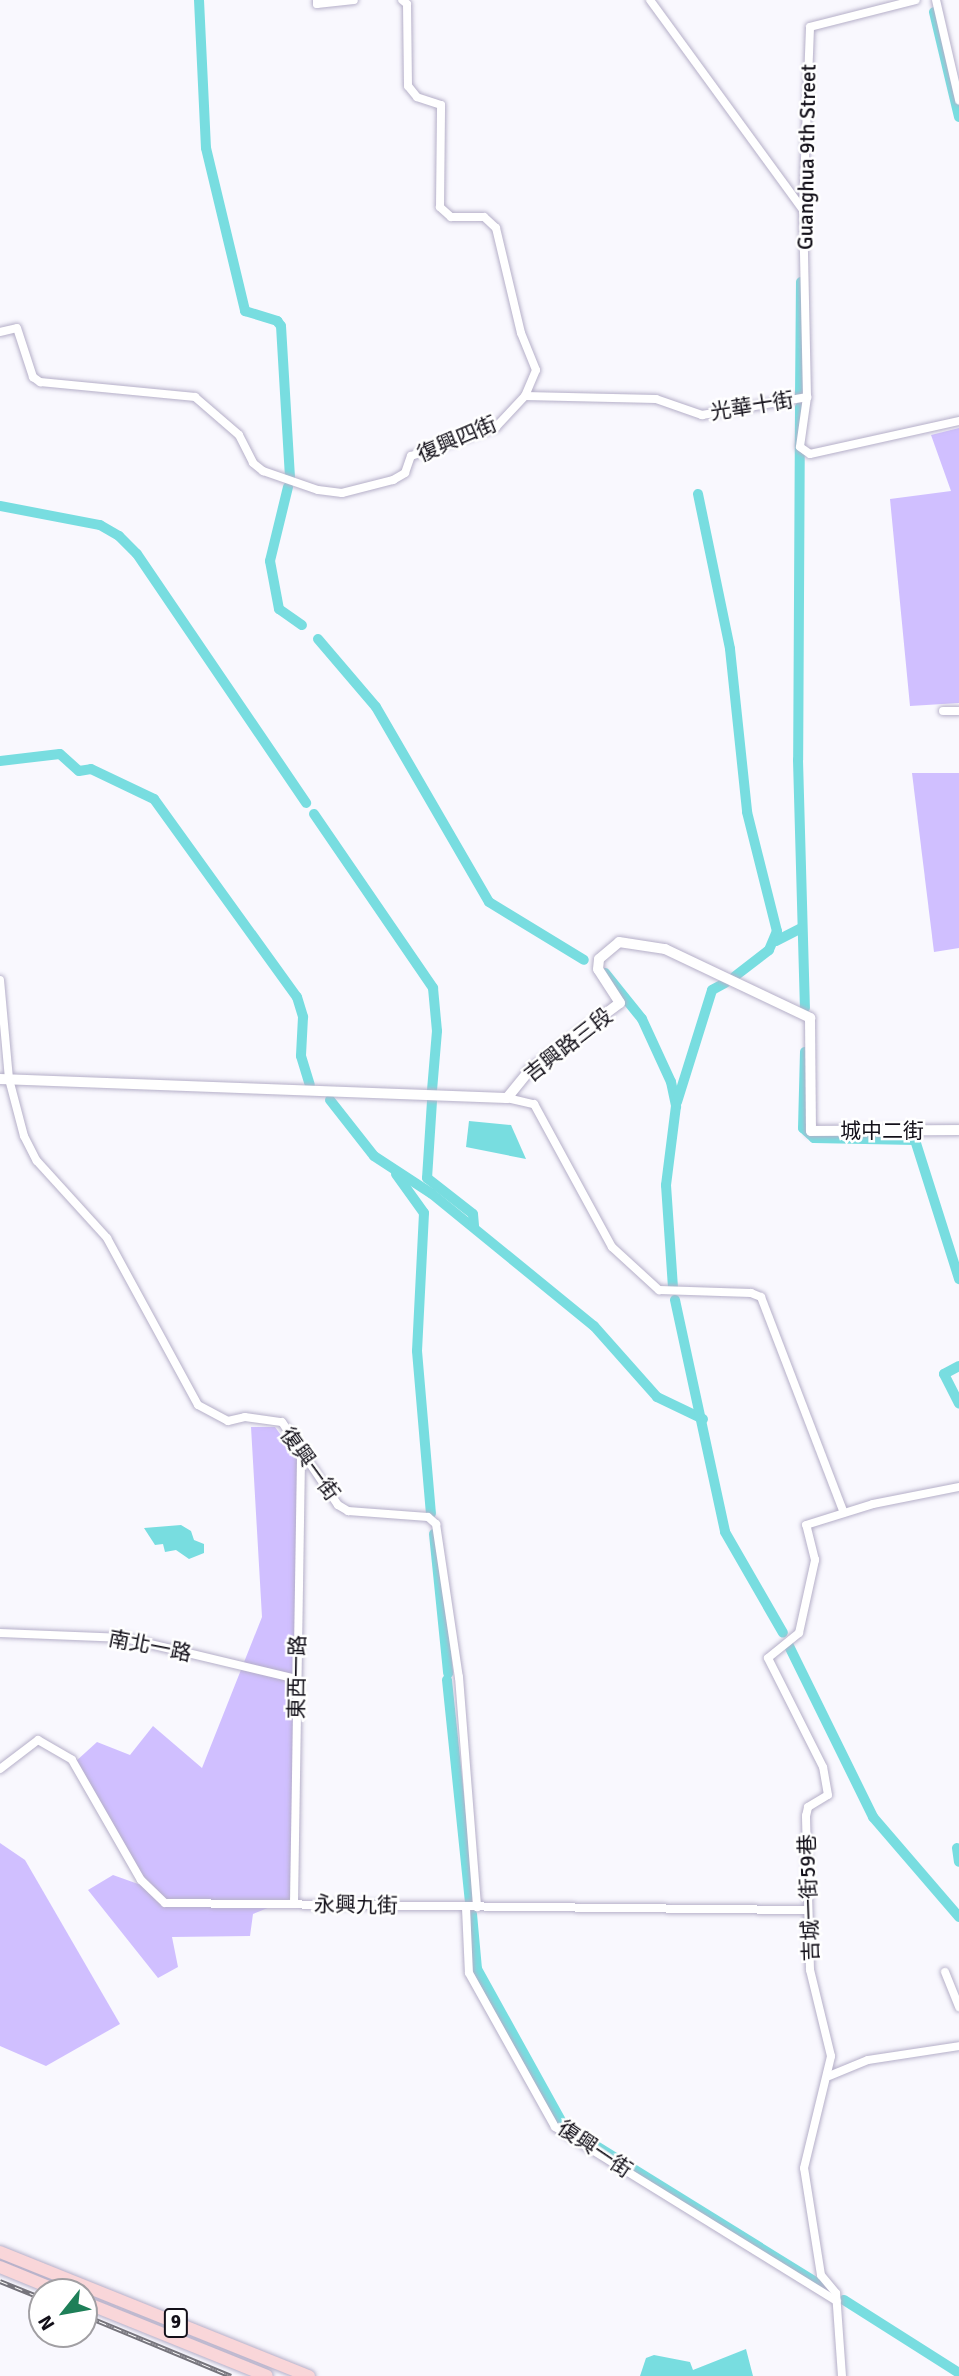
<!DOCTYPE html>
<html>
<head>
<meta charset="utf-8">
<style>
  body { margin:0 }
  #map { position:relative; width:959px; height:2376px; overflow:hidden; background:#f9f8fe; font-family:Signika,"Noto Sans TC",sans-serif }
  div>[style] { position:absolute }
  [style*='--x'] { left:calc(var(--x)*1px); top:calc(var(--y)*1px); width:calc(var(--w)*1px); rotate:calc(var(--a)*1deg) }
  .green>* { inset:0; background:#d0bfff }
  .water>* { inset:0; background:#78dde0 }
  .canal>* { height:10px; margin:-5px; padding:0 5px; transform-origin:5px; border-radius:5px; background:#78dde0 }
  .roads { filter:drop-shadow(0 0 2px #b5afc8) drop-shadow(0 0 2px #b5afc8) }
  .street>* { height:8px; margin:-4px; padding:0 4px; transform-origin:4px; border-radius:4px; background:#fff }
  .secondary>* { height:10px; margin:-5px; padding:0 5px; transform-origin:5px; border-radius:5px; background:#fff }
  .primary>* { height:12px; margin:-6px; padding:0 6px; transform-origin:6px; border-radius:6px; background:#f9d6d9 }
  .rail>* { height:5px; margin-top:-2.5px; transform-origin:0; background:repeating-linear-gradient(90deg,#fff 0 8px,#76747c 0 16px); box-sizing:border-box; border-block:2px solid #76747c }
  span { translate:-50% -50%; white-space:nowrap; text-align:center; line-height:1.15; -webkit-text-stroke:5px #fff; paint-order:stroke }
  .shield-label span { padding:2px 5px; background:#fff; border:2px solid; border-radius:5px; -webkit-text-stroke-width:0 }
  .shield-label { font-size:19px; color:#131019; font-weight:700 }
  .street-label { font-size:21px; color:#131019 }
  .north { position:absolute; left:28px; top:2278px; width:70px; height:70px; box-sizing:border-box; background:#fff; border:2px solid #a19fa3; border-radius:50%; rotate:239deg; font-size:19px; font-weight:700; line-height:28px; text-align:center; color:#131019 }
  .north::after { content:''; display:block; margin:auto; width:24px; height:32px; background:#1e7f58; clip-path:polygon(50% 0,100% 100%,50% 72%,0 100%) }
</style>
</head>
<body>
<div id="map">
  <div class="green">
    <div style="clip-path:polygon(959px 428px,959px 703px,910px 706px,890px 499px,951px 491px,931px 435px)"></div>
    <div style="clip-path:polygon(912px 773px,959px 773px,959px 948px,934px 952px)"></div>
    <div style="clip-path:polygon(251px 1427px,275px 1427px,301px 1463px,290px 1899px,253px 1914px,250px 1936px,172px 1937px,178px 1967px,158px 1978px,88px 1890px,113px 1875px,141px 1885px,75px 1762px,97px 1742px,130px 1755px,153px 1726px,202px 1768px,262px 1617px)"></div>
    <div style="clip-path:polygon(0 1843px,25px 1860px,120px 2024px,46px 2066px,0 2046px)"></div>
  </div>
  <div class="water">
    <div style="clip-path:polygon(469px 1121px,511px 1125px,526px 1159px,466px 1147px)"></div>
    <div style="clip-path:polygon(181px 1525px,191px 1531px,194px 1540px,204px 1544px,204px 1553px,189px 1559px,176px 1550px,165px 1552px,163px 1544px,155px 1545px,144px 1528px)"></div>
    <div style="clip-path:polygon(746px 2349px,753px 2376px,640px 2376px,646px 2358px,654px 2355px,690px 2362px,693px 2370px)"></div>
  </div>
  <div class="canal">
    <div style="--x:199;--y:0;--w:148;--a:87.3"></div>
    <div style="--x:206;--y:148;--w:168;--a:76.5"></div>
    <div style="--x:245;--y:311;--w:34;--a:17"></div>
    <div style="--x:277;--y:321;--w:6;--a:51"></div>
    <div style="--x:281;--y:326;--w:153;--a:86.6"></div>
    <div style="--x:934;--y:12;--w:108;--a:76.6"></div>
    <div style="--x:800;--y:397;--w:115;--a:-89.5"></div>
    <div style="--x:800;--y:407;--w:353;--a:90.3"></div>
    <div style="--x:798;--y:760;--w:248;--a:88.4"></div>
    <div style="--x:288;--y:487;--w:76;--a:103.7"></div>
    <div style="--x:270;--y:561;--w:49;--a:79.4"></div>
    <div style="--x:279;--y:609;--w:28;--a:35"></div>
    <div style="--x:698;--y:494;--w:158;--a:78.3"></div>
    <div style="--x:730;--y:649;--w:164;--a:84"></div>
    <div style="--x:747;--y:812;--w:123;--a:75.9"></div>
    <div style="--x:777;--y:931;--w:21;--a:113"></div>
    <div style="--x:769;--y:950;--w:44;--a:142.4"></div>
    <div style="--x:0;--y:506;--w:102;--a:10.8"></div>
    <div style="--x:100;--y:525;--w:22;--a:30"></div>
    <div style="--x:119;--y:536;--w:25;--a:45"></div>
    <div style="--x:137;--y:554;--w:301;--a:55.8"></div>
    <div style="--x:318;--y:639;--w:89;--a:49.5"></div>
    <div style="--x:376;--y:707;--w:225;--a:59.9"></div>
    <div style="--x:489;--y:902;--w:111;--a:31.4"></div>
    <div style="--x:0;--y:761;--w:60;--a:-6.7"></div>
    <div style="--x:60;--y:754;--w:25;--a:42"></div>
    <div style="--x:79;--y:771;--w:12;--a:-9"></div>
    <div style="--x:91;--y:769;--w:70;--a:25.5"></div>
    <div style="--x:154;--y:799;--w:244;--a:54.2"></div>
    <div style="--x:297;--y:997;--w:21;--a:73"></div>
    <div style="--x:303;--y:1017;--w:39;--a:93"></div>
    <div style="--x:301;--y:1056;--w:30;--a:73"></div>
    <div style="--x:314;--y:814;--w:211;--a:55.6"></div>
    <div style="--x:433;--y:988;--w:43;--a:84.7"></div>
    <div style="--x:437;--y:1031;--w:60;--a:94.8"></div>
    <div style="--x:776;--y:941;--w:28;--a:-27"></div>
    <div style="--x:605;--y:973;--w:59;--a:51.2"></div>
    <div style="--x:642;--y:1019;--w:69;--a:65.3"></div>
    <div style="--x:671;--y:1082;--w:25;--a:78"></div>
    <div style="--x:676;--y:1106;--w:80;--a:97.2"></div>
    <div style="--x:666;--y:1185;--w:102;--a:86.1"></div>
    <div style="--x:805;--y:1052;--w:76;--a:91.5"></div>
    <div style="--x:803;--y:1128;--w:15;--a:42"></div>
    <div style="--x:814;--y:1138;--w:101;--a:1.1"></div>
    <div style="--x:915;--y:1140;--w:146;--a:72.4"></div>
    <div style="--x:330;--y:1100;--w:71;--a:51.8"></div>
    <div style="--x:374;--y:1156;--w:69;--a:33.2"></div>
    <div style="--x:432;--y:1194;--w:209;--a:39.2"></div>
    <div style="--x:594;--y:1326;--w:95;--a:48.4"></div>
    <div style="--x:657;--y:1397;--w:51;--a:25.6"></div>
    <div style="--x:432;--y:1101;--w:77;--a:93.7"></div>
    <div style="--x:427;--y:1178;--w:58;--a:38"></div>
    <div style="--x:473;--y:1214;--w:12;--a:85"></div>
    <div style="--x:677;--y:1102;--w:117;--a:-72.6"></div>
    <div style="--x:712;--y:990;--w:15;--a:-28"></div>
    <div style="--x:396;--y:1174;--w:48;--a:54.3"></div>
    <div style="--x:424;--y:1213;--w:138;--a:92.9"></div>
    <div style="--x:417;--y:1351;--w:163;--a:85.1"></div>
    <div style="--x:675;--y:1300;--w:237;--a:77.8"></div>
    <div style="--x:725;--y:1532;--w:116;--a:60.1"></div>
    <div style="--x:959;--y:1366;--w:17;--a:152"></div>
    <div style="--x:944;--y:1374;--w:33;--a:63"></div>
    <div style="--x:434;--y:1534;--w:140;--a:84.2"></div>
    <div style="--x:788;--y:1644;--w:193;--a:63.8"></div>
    <div style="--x:873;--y:1817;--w:132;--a:49.3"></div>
    <div style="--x:447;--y:1680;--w:225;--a:84.1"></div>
    <div style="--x:957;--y:1848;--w:14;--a:82"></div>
    <div style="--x:472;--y:1914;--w:55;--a:84.8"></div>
    <div style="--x:477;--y:1969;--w:179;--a:61"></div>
    <div style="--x:564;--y:2126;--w:317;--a:31.8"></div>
    <div style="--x:844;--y:2300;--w:136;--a:32.4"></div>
  </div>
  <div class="roads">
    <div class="street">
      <div style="--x:317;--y:0;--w:4;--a:90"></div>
      <div style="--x:317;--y:4;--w:37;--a:-6"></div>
      <div style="--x:650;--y:0;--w:260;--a:53.9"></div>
      <div style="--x:936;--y:0;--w:103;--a:77"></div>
      <div style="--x:0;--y:332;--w:17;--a:-13"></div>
      <div style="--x:17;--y:328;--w:52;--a:71.9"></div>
      <div style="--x:33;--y:377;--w:9;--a:36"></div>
      <div style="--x:40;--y:382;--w:156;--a:5.5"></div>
      <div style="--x:195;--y:397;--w:58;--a:40.8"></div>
      <div style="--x:239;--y:435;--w:31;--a:63"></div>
      <div style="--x:253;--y:463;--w:13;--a:39"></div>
      <div style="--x:263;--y:471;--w:58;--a:19.1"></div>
      <div style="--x:318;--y:490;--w:24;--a:7"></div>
      <div style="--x:342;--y:493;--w:53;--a:-14.3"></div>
      <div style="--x:393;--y:480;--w:14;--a:-30"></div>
      <div style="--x:405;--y:473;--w:18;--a:-71"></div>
      <div style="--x:411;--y:456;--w:90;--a:-18.8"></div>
      <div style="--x:496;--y:427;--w:42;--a:-46.9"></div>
      <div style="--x:525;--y:396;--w:28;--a:-67"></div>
      <div style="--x:536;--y:370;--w:40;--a:-112"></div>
      <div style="--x:521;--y:333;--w:108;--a:-103.4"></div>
      <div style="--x:496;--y:228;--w:16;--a:-137"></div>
      <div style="--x:484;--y:217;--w:33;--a:180"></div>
      <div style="--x:451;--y:217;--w:15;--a:-138"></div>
      <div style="--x:440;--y:207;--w:102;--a:-89.4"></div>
      <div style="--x:441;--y:105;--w:25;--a:-162"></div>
      <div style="--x:417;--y:97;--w:14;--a:-129"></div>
      <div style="--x:408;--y:86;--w:82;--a:-90.7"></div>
      <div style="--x:407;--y:4;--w:6;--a:-141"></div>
      <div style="--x:525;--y:396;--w:131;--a:1.3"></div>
      <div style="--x:656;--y:399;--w:49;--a:19.2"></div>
      <div style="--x:702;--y:415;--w:107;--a:-9.7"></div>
      <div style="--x:807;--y:397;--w:50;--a:98"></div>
      <div style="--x:800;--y:447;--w:12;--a:35"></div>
      <div style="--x:810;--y:454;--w:153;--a:-12.5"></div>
      <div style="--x:807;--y:397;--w:187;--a:-91.2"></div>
      <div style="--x:803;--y:210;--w:183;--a:-87.8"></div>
      <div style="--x:810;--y:27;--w:109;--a:-14.3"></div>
      <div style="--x:943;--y:711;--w:16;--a:0"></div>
      <div style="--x:0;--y:980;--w:99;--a:84.8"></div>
      <div style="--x:9;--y:1079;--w:59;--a:75.3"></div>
      <div style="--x:24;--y:1136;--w:28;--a:63"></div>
      <div style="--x:37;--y:1161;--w:104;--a:47.7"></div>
      <div style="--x:107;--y:1238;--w:190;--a:61.4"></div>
      <div style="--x:198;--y:1405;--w:34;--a:28"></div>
      <div style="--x:228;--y:1421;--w:17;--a:-13"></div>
      <div style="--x:245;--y:1417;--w:37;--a:8"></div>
      <div style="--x:282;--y:1422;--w:100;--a:56"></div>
      <div style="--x:338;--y:1505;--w:12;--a:31"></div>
      <div style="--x:348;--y:1511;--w:80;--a:4.3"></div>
      <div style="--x:428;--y:1517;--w:11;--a:41"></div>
      <div style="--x:436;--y:1524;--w:155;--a:81.5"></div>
      <div style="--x:459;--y:1677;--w:231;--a:85.5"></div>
      <div style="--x:507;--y:1098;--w:28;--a:13"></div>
      <div style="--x:534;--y:1104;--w:163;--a:61.4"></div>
      <div style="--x:612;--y:1247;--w:64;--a:42.5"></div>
      <div style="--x:659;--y:1290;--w:92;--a:1.9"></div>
      <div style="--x:751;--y:1293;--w:11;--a:22"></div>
      <div style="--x:761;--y:1297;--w:231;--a:69"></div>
      <div style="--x:0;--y:1633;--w:125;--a:2.3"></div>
      <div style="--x:125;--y:1638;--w:177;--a:13.4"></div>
      <div style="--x:0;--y:1769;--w:48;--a:-37.3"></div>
      <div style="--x:38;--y:1740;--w:39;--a:30"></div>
      <div style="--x:72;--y:1760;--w:138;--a:60.1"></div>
      <div style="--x:141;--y:1880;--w:33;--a:44"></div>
      <div style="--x:165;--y:1903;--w:641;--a:0.63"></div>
      <div style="--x:294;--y:1904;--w:452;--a:-89.1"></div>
      <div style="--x:466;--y:1908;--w:65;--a:87.4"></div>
      <div style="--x:469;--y:1973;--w:176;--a:60.8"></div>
      <div style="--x:555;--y:2127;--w:331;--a:31.7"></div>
      <div style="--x:945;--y:1972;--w:38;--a:68"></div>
      <div style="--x:829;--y:2076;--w:42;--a:-22.3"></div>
      <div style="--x:868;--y:2060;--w:92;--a:-8.7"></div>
      <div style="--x:842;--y:2376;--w:83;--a:-94.1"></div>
      <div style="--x:836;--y:2293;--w:23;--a:-130"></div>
      <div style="--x:821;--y:2275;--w:108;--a:-99"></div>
      <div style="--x:804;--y:2168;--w:115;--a:-76.4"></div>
      <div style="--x:831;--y:2056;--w:89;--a:-103.7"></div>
      <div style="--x:810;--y:1970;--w:154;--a:-91.5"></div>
      <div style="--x:806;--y:1816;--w:9;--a:-77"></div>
      <div style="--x:808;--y:1807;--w:23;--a:-31"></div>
      <div style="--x:828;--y:1795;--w:28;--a:-100"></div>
      <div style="--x:823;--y:1767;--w:122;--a:-116.8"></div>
      <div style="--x:768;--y:1658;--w:40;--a:-39"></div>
      <div style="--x:799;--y:1633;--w:75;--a:-77.6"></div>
      <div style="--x:815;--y:1560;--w:36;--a:-104"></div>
      <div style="--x:806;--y:1525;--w:70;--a:-17.4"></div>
      <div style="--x:873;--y:1504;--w:88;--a:-11.2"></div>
    </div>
    <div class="secondary">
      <div style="--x:0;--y:1079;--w:507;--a:2.15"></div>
      <div style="--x:507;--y:1098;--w:36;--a:-51"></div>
      <div style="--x:530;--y:1070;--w:112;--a:-36.7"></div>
      <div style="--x:620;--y:1003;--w:40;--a:-122.9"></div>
      <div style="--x:598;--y:969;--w:10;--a:-84"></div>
      <div style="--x:599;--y:959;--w:26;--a:-40"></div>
      <div style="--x:619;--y:942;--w:47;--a:8.7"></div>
      <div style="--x:665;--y:949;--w:161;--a:25.4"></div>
      <div style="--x:810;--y:1018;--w:113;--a:89.5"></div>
      <div style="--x:811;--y:1131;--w:148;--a:-0.4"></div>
    </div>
    <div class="primary">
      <div style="--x:0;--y:2252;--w:333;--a:21.9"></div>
      <div style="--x:0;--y:2267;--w:66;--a:22.3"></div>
      <div style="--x:84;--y:2302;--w:197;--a:22"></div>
    </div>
  </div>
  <div class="rail">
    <div style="--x:0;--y:2281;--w:45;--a:22"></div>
    <div style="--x:84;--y:2315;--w:159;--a:22.5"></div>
  </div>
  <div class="shield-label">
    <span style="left:176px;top:2323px">9</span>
  </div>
  <div class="street-label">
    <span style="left:807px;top:157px;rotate:-89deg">Guanghua 9th Street</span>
    <span style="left:752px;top:406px;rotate:-9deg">光華十街</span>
    <span style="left:457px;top:439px;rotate:-23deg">復興四街</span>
    <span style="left:568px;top:1045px;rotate:-38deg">吉興路三段</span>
    <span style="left:882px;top:1131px">城中二街</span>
    <span style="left:310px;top:1464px;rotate:54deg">復興一街</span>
    <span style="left:150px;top:1646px;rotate:11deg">南北一路</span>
    <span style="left:297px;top:1677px;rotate:-89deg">東西一路</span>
    <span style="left:809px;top:1898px;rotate:-92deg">吉城一街59巷</span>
    <span style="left:356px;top:1905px;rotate:1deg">永興九街</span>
    <span style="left:595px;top:2149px;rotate:34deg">復興一街</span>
  </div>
  <div class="north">N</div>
</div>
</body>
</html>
